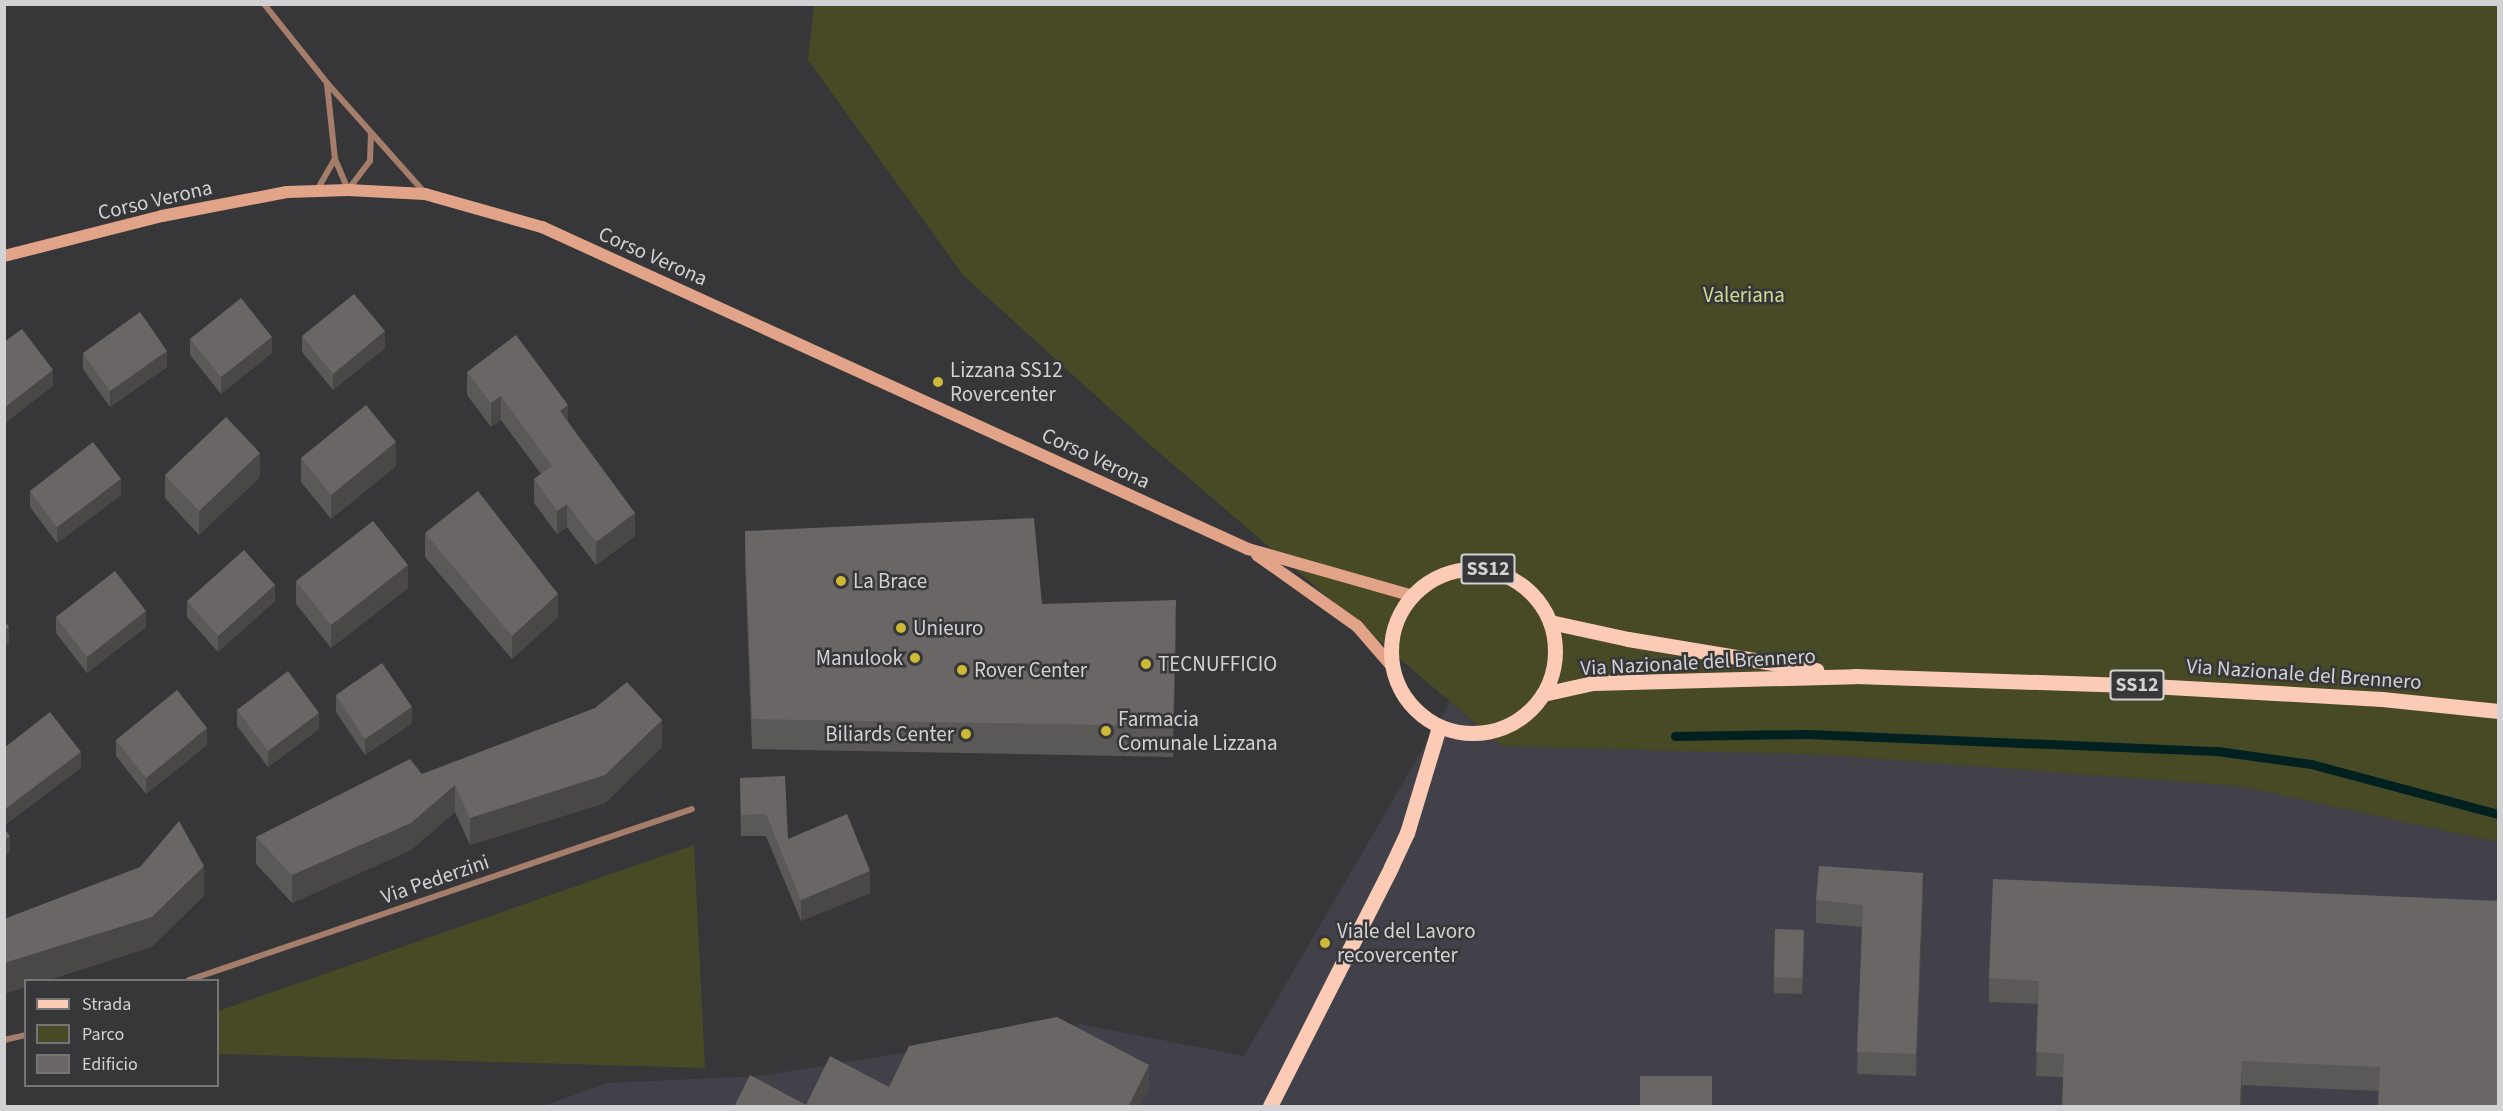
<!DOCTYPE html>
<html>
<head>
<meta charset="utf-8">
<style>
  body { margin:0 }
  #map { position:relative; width:2503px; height:1111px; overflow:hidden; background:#373639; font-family:"Source Sans 3",sans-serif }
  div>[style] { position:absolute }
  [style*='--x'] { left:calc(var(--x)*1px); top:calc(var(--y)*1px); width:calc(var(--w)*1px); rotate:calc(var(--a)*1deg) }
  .built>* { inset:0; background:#424149 }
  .green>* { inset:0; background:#474a25 }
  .stream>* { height:9px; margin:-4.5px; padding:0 4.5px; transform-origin:4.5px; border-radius:4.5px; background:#012121 }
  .minor>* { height:6px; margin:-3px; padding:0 3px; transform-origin:3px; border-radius:3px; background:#a47d6b }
  .secondary>* { height:12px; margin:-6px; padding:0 6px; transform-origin:6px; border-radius:6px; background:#e1a488 }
  .primary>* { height:15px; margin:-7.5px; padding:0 7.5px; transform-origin:7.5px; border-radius:7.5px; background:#fbcbb5 }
  .primary>.ring { margin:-7.5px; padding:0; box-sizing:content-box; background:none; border:15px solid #fbcbb5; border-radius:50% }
  .wall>* { inset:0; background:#5b5858 }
  .shaded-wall>* { inset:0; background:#4a4747 }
  .building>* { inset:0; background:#6a6666 }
  .dots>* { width:16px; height:16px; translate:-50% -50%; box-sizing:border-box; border:3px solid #373639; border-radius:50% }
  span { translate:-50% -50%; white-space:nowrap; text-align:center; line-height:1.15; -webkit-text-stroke:5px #373639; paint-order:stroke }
  .shield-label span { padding:2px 4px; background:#373639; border:2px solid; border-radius:4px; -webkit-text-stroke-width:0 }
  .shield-label { font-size:20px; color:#d2d2d4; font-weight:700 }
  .street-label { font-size:21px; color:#d2d2d4 }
  .park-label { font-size:21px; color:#d3da92 }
  .poi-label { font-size:21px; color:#d2d2d4 }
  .left { translate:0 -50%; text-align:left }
  .right { translate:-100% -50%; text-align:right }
  .frame { position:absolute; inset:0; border:6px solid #d2d2d4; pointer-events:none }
  .legend { position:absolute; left:24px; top:979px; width:195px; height:108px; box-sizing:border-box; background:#373639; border:2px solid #757477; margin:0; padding:8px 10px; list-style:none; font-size:18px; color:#d2d2d4 }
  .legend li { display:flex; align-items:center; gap:12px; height:30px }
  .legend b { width:30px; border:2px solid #757477 }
</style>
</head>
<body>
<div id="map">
  <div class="built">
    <div style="clip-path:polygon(1450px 702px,1502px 746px,1828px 755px,2238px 786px,2498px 842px,2498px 1106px,543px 1106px,607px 1083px,760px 1076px,1080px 1024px,1244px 1056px)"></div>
  </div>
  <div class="green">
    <div style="clip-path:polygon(814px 4px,2498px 5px,2498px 842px,2238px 786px,1828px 755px,1502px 746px,1149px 444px,963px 275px,808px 60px)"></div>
    <div style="clip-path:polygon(694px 845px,705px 1068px,218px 1054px,218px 1011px)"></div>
  </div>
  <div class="stream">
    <div style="--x:1675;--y:736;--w:133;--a:-0.9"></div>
    <div style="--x:1808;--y:734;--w:409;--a:2.4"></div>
    <div style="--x:2217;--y:751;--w:95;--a:7.9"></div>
    <div style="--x:2311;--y:764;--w:194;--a:15"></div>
  </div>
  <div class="minor">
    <div style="--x:264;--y:4;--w:101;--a:51.4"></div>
    <div style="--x:327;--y:83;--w:147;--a:48.3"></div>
    <div style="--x:335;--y:159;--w:34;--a:67"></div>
    <div style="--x:348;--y:190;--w:36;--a:-53"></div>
    <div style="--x:370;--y:161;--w:28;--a:-88"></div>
    <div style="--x:317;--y:190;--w:36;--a:-60"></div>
    <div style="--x:335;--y:159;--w:75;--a:-96.1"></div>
    <div style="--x:189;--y:980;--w:531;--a:-18.78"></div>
    <div style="--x:4;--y:1040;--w:23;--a:-13"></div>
  </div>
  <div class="secondary">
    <div style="--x:4;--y:256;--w:163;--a:-14.2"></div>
    <div style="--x:162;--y:216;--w:127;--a:-10.9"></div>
    <div style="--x:287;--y:192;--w:61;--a:-1.9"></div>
    <div style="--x:348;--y:190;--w:77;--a:3"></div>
    <div style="--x:425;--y:194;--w:122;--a:15.8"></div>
    <div style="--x:542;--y:227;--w:776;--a:24.52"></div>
    <div style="--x:1248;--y:549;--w:168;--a:15.9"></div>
    <div style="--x:1257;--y:555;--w:123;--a:35.4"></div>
    <div style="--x:1357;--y:626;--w:50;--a:49"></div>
  </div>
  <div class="primary">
    <div class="ring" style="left:1391px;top:569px;width:149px;height:149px"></div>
    <div style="--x:1550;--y:622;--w:80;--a:12.3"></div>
    <div style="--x:1628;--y:639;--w:191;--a:9.4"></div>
    <div style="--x:1543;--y:694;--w:51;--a:-12.4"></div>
    <div style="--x:1593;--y:683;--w:262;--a:-1.5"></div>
    <div style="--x:1855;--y:676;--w:296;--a:1.9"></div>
    <div style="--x:2151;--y:686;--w:231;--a:3.2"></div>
    <div style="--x:2382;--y:699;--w:117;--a:5.9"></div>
    <div style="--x:1270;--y:1106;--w:268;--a:-63.1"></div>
    <div style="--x:1391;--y:867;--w:38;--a:-65"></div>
    <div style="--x:1407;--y:833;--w:111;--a:-73.2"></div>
  </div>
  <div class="wall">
    <div style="clip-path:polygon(302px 336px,385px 348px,333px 390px,302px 352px)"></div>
    <div style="clip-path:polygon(190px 339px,272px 353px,221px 394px,190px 355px)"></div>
    <div style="clip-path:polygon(83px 353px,167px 367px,110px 407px,83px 369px)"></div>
    <div style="clip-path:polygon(467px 372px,568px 422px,635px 536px,596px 565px,567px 527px,557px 534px,534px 503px,534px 479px,541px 474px,501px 420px,491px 427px,467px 395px)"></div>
    <div style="clip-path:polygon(301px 458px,396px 466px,331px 519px,301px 482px)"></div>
    <div style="clip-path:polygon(165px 475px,260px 477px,199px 535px,165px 498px)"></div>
    <div style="clip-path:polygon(30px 491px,121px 495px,57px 543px,30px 507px)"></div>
    <div style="clip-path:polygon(745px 531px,1042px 604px,1176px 630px,1173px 757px,752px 749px,745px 562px)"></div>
    <div style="clip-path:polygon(425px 533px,558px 617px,512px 659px,425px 557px)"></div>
    <div style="clip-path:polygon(296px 581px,408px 588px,331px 648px,296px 604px)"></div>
    <div style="clip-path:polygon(187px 601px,275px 601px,218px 652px,187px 617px)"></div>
    <div style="clip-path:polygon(56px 617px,146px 627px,87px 673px,56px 633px)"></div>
    <div style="clip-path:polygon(336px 695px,412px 723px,365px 755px,336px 712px)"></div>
    <div style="clip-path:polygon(237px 710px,319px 729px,268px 767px,237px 726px)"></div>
    <div style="clip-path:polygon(116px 740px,207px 745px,146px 794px,116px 756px)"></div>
    <div style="clip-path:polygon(662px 747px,605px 803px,470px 845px,455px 812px,411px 850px,292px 903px,256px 864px,256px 837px,422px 774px)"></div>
    <div style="clip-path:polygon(740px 778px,788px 839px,870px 893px,801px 921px,766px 836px,741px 836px)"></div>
    <div style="clip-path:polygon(1923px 895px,1916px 1076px,1857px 1074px,1862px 927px,1816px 923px,1816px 900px)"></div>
    <div style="clip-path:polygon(2499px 901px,2379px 1091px,2036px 1076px,2038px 1004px,1989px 1002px,1989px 978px)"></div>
    <div style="clip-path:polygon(1804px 947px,1802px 994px,1774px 993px,1774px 977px)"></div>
  </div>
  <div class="shaded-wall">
    <div style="clip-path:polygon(385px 331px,385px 348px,333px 390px,333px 374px)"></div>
    <div style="clip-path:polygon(272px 337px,272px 353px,221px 394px,221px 377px)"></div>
    <div style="clip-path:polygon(167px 351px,167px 367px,110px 407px,110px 391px)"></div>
    <div style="clip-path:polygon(53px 370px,53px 386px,4px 424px,4px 408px)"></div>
    <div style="clip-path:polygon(501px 396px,501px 420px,491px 427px,491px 403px)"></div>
    <div style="clip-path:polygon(568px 405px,568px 429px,560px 411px)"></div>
    <div style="clip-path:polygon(396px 442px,396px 466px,331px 519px,331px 495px)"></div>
    <div style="clip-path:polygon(260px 453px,260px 477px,199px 535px,199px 511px)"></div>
    <div style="clip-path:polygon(121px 479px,121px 495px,57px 543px,57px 527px)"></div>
    <div style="clip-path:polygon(567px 504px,567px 527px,557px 534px,557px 511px)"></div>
    <div style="clip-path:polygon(635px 513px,635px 536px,596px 565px,596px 542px)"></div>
    <div style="clip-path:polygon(408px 565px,408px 588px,331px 648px,331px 625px)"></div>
    <div style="clip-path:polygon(275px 585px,275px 601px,218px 652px,218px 636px)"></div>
    <div style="clip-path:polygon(558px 594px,558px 617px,512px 659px,512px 636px)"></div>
    <div style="clip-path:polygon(1176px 600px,1176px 630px,1173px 757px,1173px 726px)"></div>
    <div style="clip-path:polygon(146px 611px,146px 627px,87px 673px,87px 657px)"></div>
    <div style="clip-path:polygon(9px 627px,9px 643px,4px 647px,4px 631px)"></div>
    <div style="clip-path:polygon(412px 707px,412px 723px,365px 755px,365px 739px)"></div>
    <div style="clip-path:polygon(319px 713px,319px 729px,268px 767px,268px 751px)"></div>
    <div style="clip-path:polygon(662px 720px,662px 747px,605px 803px,470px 845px,470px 818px)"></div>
    <div style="clip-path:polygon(207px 728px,207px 745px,146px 794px,146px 778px)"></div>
    <div style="clip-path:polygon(81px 752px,81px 768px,4px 826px,4px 810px)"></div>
    <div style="clip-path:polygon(455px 785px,455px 812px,411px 850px,292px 903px,292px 875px)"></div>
    <div style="clip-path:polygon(10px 836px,10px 852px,4px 856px,4px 840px)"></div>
    <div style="clip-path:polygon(204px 866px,204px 896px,152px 947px,46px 981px,26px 981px,26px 987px,4px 994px,4px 963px)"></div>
    <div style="clip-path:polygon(870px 871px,870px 893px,801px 921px,801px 900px)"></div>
    <div style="clip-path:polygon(1923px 873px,1923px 895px,1916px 1076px,1916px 1054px)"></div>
    <div style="clip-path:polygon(2242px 1061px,2242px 1085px,2241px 1107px,2240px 1107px)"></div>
    <div style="clip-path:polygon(1149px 1065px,1149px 1089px,1140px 1107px,1128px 1107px)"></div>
  </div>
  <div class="building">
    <div style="clip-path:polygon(354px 294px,385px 331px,333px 374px,302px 336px)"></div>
    <div style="clip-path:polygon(241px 298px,272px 337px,221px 377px,190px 339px)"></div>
    <div style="clip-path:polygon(140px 312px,167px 351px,110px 391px,83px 353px)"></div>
    <div style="clip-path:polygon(22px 329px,53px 370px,4px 408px,4px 342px)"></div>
    <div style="clip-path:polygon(516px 335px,568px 405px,560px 411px,635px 513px,596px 542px,567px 504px,557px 511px,534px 479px,552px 466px,501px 396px,491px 403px,467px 372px)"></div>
    <div style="clip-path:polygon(366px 405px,396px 442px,331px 495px,301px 458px)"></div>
    <div style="clip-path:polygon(226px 417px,260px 453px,199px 511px,165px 475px)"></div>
    <div style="clip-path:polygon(93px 442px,121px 479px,57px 527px,30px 491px)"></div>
    <div style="clip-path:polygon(478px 491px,558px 594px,512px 636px,425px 533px)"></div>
    <div style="clip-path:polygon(1034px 518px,1042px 604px,1176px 600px,1173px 726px,752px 719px,745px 531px)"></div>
    <div style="clip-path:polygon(373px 521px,408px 565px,331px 625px,296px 581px)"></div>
    <div style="clip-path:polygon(244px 550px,275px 585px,218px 636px,187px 601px)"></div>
    <div style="clip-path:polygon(115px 571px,146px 611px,87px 657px,56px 617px)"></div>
    <div style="clip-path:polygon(4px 621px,9px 627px,4px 631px)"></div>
    <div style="clip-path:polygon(382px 663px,412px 707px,365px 739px,336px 695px)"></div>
    <div style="clip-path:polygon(288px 671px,319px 713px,268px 751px,237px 710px)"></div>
    <div style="clip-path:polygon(627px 682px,662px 720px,605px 775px,470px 818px,455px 785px,411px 823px,292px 875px,256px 837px,410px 759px,422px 774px,595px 708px)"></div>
    <div style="clip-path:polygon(177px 690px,207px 728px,146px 778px,116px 740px)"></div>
    <div style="clip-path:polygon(50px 712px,81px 752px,4px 810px,4px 748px)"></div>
    <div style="clip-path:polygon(785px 776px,788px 839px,847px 814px,870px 871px,801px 900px,766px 814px,741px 815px,740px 778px)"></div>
    <div style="clip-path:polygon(179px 821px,204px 866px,152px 917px,4px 963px,4px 919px,140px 867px)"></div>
    <div style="clip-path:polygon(4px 829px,10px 836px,4px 840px)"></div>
    <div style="clip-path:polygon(1819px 866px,1923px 873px,1916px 1054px,1857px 1052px,1863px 905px,1816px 900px)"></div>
    <div style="clip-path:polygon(1993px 879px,2499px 901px,2499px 1107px,2378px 1107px,2380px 1067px,2242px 1061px,2240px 1107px,2062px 1107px,2064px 1054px,2036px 1052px,2039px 981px,1989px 978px)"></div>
    <div style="clip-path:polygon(1775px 929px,1804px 930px,1802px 978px,1774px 977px)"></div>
    <div style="clip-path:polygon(1057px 1017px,1149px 1065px,1128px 1107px,734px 1107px,750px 1075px,806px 1105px,830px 1056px,889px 1087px,909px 1046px)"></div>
    <div style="clip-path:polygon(1640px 1076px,1712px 1076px,1712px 1107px,1640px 1107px)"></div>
  </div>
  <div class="dots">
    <div style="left:938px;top:382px;background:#ceb837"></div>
    <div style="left:841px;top:581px;background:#ceb837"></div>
    <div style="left:901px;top:628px;background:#ceb837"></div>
    <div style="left:915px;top:658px;background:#ceb837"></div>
    <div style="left:1146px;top:664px;background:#ceb837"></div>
    <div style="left:962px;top:670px;background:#ceb837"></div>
    <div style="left:1106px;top:731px;background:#ceb837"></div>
    <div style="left:966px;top:734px;background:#ceb837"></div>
    <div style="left:1325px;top:943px;background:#ceb837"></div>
  </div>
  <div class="shield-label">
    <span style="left:1488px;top:569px">SS12</span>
    <span style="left:2137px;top:685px">SS12</span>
  </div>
  <div class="street-label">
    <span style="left:155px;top:200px;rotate:-13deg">Corso Verona</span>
    <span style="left:653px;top:256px;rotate:24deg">Corso Verona</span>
    <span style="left:1096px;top:458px;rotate:25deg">Corso Verona</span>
    <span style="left:1698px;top:662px;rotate:-3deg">Via Nazionale del Brennero</span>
    <span style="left:2304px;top:674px;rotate:4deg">Via Nazionale del Brennero</span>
    <span style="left:435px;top:879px;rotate:-19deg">Via Pederzini</span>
  </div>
  <div class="park-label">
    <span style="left:1744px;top:295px">Valeriana</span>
  </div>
  <div class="poi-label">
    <span class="left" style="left:950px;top:382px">Lizzana SS12<br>Rovercenter</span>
    <span class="left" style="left:853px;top:581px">La Brace</span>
    <span class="left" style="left:913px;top:628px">Unieuro</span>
    <span class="right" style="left:903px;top:658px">Manulook</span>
    <span class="left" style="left:1158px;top:664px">TECNUFFICIO</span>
    <span class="left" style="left:974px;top:670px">Rover Center</span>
    <span class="left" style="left:1118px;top:731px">Farmacia<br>Comunale Lizzana</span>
    <span class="right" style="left:954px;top:734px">Biliards Center</span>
    <span class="left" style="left:1337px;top:943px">Viale del Lavoro<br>recovercenter</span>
  </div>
  <div class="frame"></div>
  <ul class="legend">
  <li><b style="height:8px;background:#fbcbb5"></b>Strada</li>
  <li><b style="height:16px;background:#474a25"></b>Parco</li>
  <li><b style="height:16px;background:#6a6666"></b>Edificio</li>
  </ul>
</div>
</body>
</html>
